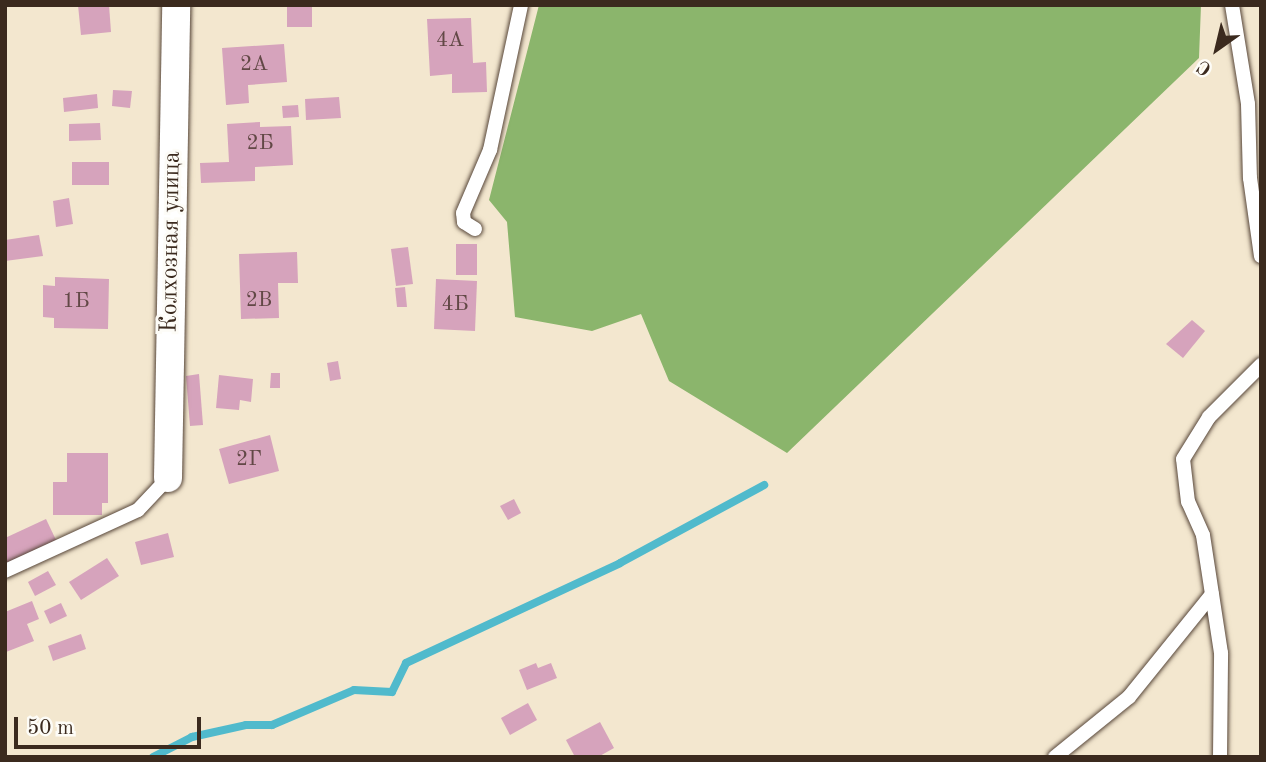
<!DOCTYPE html>
<html>
<head>
<meta charset="utf-8">
<style>
  body { margin:0 }
  #map { position:relative; width:1266px; height:762px; overflow:hidden; background:#f3e7cf; font-family:"Old Standard TT",serif }
  div>[style] { position:absolute }
  [style*='--x'] { left:calc(var(--x)*1px); top:calc(var(--y)*1px); width:calc(var(--w)*1px); rotate:calc(var(--a)*1deg) }
  .forest>* { inset:0; background:#8bb56c }
  .stream>* { height:8px; margin:-4px; padding:0 4px; transform-origin:4px; border-radius:4px; background:#50bacc }
  .building>* { inset:0; background:#d6a3bc }
  .roads { filter:drop-shadow(0 0 2px #574639) drop-shadow(0 0 2px #574639) }
  .lane>* { height:14px; margin:-7px; padding:0 7px; transform-origin:7px; border-radius:7px; background:#fff }
  .street>* { height:28px; margin:-14px; padding:0 14px; transform-origin:14px; border-radius:14px; background:#fff }
  span { translate:-50% -50%; white-space:nowrap; text-align:center; line-height:1.15; -webkit-text-stroke:6px #fdfcf7; paint-order:stroke }
  .number-label { font-size:21px; color:#624846 }
  .number-label span { -webkit-text-stroke-width:0 }
  .street-label { font-size:24px; color:#3b2a1e }
  .frame { position:absolute; inset:0; border:7px solid #3b2a1e; pointer-events:none }
  .north { position:absolute; left:1182px; top:14px; width:70px; height:70px; -webkit-text-stroke:5px #fdfcf7; paint-order:stroke; rotate:214deg; font-size:19px; font-weight:700; line-height:28px; text-align:center; color:#3b2a1e }
  .north::after { content:''; display:block; margin:auto; width:24px; height:32px; background:#3b2a1e; clip-path:polygon(50% 0,100% 100%,50% 72%,0 100%) }
  .scale { position:absolute; left:14px; top:717px; width:187px; height:32px; box-sizing:border-box; border:4px solid #3b2a1e; border-top:0; padding-left:9px; font-size:21px; line-height:24px; white-space:nowrap; color:#3b2a1e; -webkit-text-stroke:5px #fdfcf7; paint-order:stroke }
</style>
</head>
<body>
<div id="map">
  <div class="forest">
    <div style="clip-path:polygon(539px 5px,1201px 5px,1199px 58px,787px 453px,669px 381px,641px 314px,592px 331px,515px 317px,507px 222px,489px 200px)"></div>
  </div>
  <div class="stream">
    <div style="--x:153;--y:757;--w:44;--a:-27.1"></div>
    <div style="--x:192;--y:737;--w:55;--a:-12.5"></div>
    <div style="--x:246;--y:725;--w:26;--a:0"></div>
    <div style="--x:272;--y:725;--w:89;--a:-23.1"></div>
    <div style="--x:354;--y:690;--w:38;--a:3"></div>
    <div style="--x:392;--y:692;--w:32;--a:-64"></div>
    <div style="--x:406;--y:663;--w:236;--a:-25"></div>
    <div style="--x:620;--y:563;--w:164;--a:-28.4"></div>
  </div>
  <div class="building">
    <div style="clip-path:polygon(78px 5px,109px 5px,111px 32px,81px 35px)"></div>
    <div style="clip-path:polygon(287px 5px,312px 5px,312px 27px,287px 27px)"></div>
    <div style="clip-path:polygon(471px 18px,473px 63px,486px 62px,487px 92px,452px 93px,452px 74px,430px 76px,427px 19px)"></div>
    <div style="clip-path:polygon(284px 44px,287px 82px,248px 85px,249px 103px,226px 105px,222px 48px)"></div>
    <div style="clip-path:polygon(113px 90px,132px 91px,130px 108px,112px 106px)"></div>
    <div style="clip-path:polygon(97px 94px,98px 108px,64px 112px,63px 98px)"></div>
    <div style="clip-path:polygon(339px 97px,341px 118px,306px 120px,305px 99px)"></div>
    <div style="clip-path:polygon(298px 105px,299px 117px,283px 118px,282px 106px)"></div>
    <div style="clip-path:polygon(260px 122px,260px 127px,291px 126px,293px 165px,255px 167px,255px 181px,201px 183px,200px 163px,229px 162px,227px 124px)"></div>
    <div style="clip-path:polygon(100px 123px,101px 140px,69px 141px,69px 124px)"></div>
    <div style="clip-path:polygon(72px 162px,109px 162px,109px 185px,72px 185px)"></div>
    <div style="clip-path:polygon(69px 198px,73px 224px,56px 227px,53px 201px)"></div>
    <div style="clip-path:polygon(39px 235px,43px 256px,5px 261px,5px 240px)"></div>
    <div style="clip-path:polygon(456px 244px,477px 244px,477px 275px,456px 275px)"></div>
    <div style="clip-path:polygon(408px 247px,413px 284px,396px 286px,391px 249px)"></div>
    <div style="clip-path:polygon(297px 252px,298px 283px,278px 283px,279px 318px,241px 319px,239px 254px)"></div>
    <div style="clip-path:polygon(55px 277px,109px 279px,108px 329px,54px 328px,54px 318px,43px 317px,43px 285px,55px 286px)"></div>
    <div style="clip-path:polygon(436px 279px,477px 281px,475px 331px,434px 329px)"></div>
    <div style="clip-path:polygon(405px 287px,407px 307px,397px 307px,395px 288px)"></div>
    <div style="clip-path:polygon(1192px 320px,1205px 331px,1183px 358px,1166px 344px)"></div>
    <div style="clip-path:polygon(338px 361px,341px 379px,330px 381px,327px 363px)"></div>
    <div style="clip-path:polygon(271px 373px,280px 373px,280px 388px,270px 388px)"></div>
    <div style="clip-path:polygon(199px 374px,203px 425px,190px 426px,186px 376px)"></div>
    <div style="clip-path:polygon(219px 375px,253px 379px,251px 402px,240px 400px,239px 410px,216px 408px)"></div>
    <div style="clip-path:polygon(270px 435px,279px 471px,229px 484px,219px 449px)"></div>
    <div style="clip-path:polygon(67px 453px,108px 453px,108px 503px,102px 503px,102px 515px,53px 515px,53px 482px,67px 482px)"></div>
    <div style="clip-path:polygon(514px 499px,521px 513px,508px 520px,500px 506px)"></div>
    <div style="clip-path:polygon(46px 519px,56px 540px,5px 564px,5px 538px)"></div>
    <div style="clip-path:polygon(168px 533px,174px 557px,141px 565px,135px 542px)"></div>
    <div style="clip-path:polygon(107px 558px,119px 576px,81px 600px,69px 582px)"></div>
    <div style="clip-path:polygon(48px 571px,56px 585px,35px 596px,28px 582px)"></div>
    <div style="clip-path:polygon(32px 601px,39px 619px,27px 624px,34px 641px,6px 652px,5px 612px)"></div>
    <div style="clip-path:polygon(61px 603px,67px 616px,50px 624px,44px 611px)"></div>
    <div style="clip-path:polygon(81px 634px,86px 649px,53px 661px,48px 646px)"></div>
    <div style="clip-path:polygon(536px 663px,538px 668px,551px 663px,557px 678px,527px 690px,519px 670px)"></div>
    <div style="clip-path:polygon(528px 703px,537px 720px,510px 735px,501px 718px)"></div>
    <div style="clip-path:polygon(600px 722px,614px 748px,598px 757px,575px 757px,566px 740px)"></div>
  </div>
  <div class="roads">
    <div class="lane">
      <div style="--x:1232;--y:5;--w:100;--a:80.8"></div>
      <div style="--x:1248;--y:104;--w:74;--a:88.5"></div>
      <div style="--x:1250;--y:178;--w:79;--a:82"></div>
      <div style="--x:475;--y:229;--w:13;--a:-148"></div>
      <div style="--x:464;--y:222;--w:9;--a:-96"></div>
      <div style="--x:463;--y:213;--w:69;--a:-66.8"></div>
      <div style="--x:490;--y:150;--w:148;--a:-77.9"></div>
      <div style="--x:5;--y:571;--w:146;--a:-24.6"></div>
      <div style="--x:138;--y:510;--w:44;--a:-46.8"></div>
      <div style="--x:1055;--y:757;--w:95;--a:-39"></div>
      <div style="--x:1129;--y:697;--w:132;--a:-51.1"></div>
      <div style="--x:1220;--y:757;--w:104;--a:-89.4"></div>
      <div style="--x:1221;--y:653;--w:119;--a:-98.7"></div>
      <div style="--x:1203;--y:535;--w:36;--a:-114"></div>
      <div style="--x:1188;--y:502;--w:43;--a:-96.6"></div>
      <div style="--x:1183;--y:459;--w:49;--a:-58.2"></div>
      <div style="--x:1209;--y:417;--w:74;--a:-45"></div>
    </div>
    <div class="street">
      <div style="--x:168;--y:478;--w:473;--a:-89"></div>
    </div>
  </div>
  <div class="number-label">
    <span style="left:450px;top:41px">4А</span>
    <span style="left:254px;top:65px">2А</span>
    <span style="left:260px;top:144px">2Б</span>
    <span style="left:259px;top:301px">2В</span>
    <span style="left:76px;top:302px">1Б</span>
    <span style="left:455px;top:305px">4Б</span>
    <span style="left:249px;top:460px">2Г</span>
  </div>
  <div class="street-label">
    <span style="left:172px;top:242px;rotate:-89deg">Колхозная улица</span>
  </div>
  <div class="frame"></div>
  <div class="north">С</div>
  <div class="scale">50 m</div>
</div>
</body>
</html>
